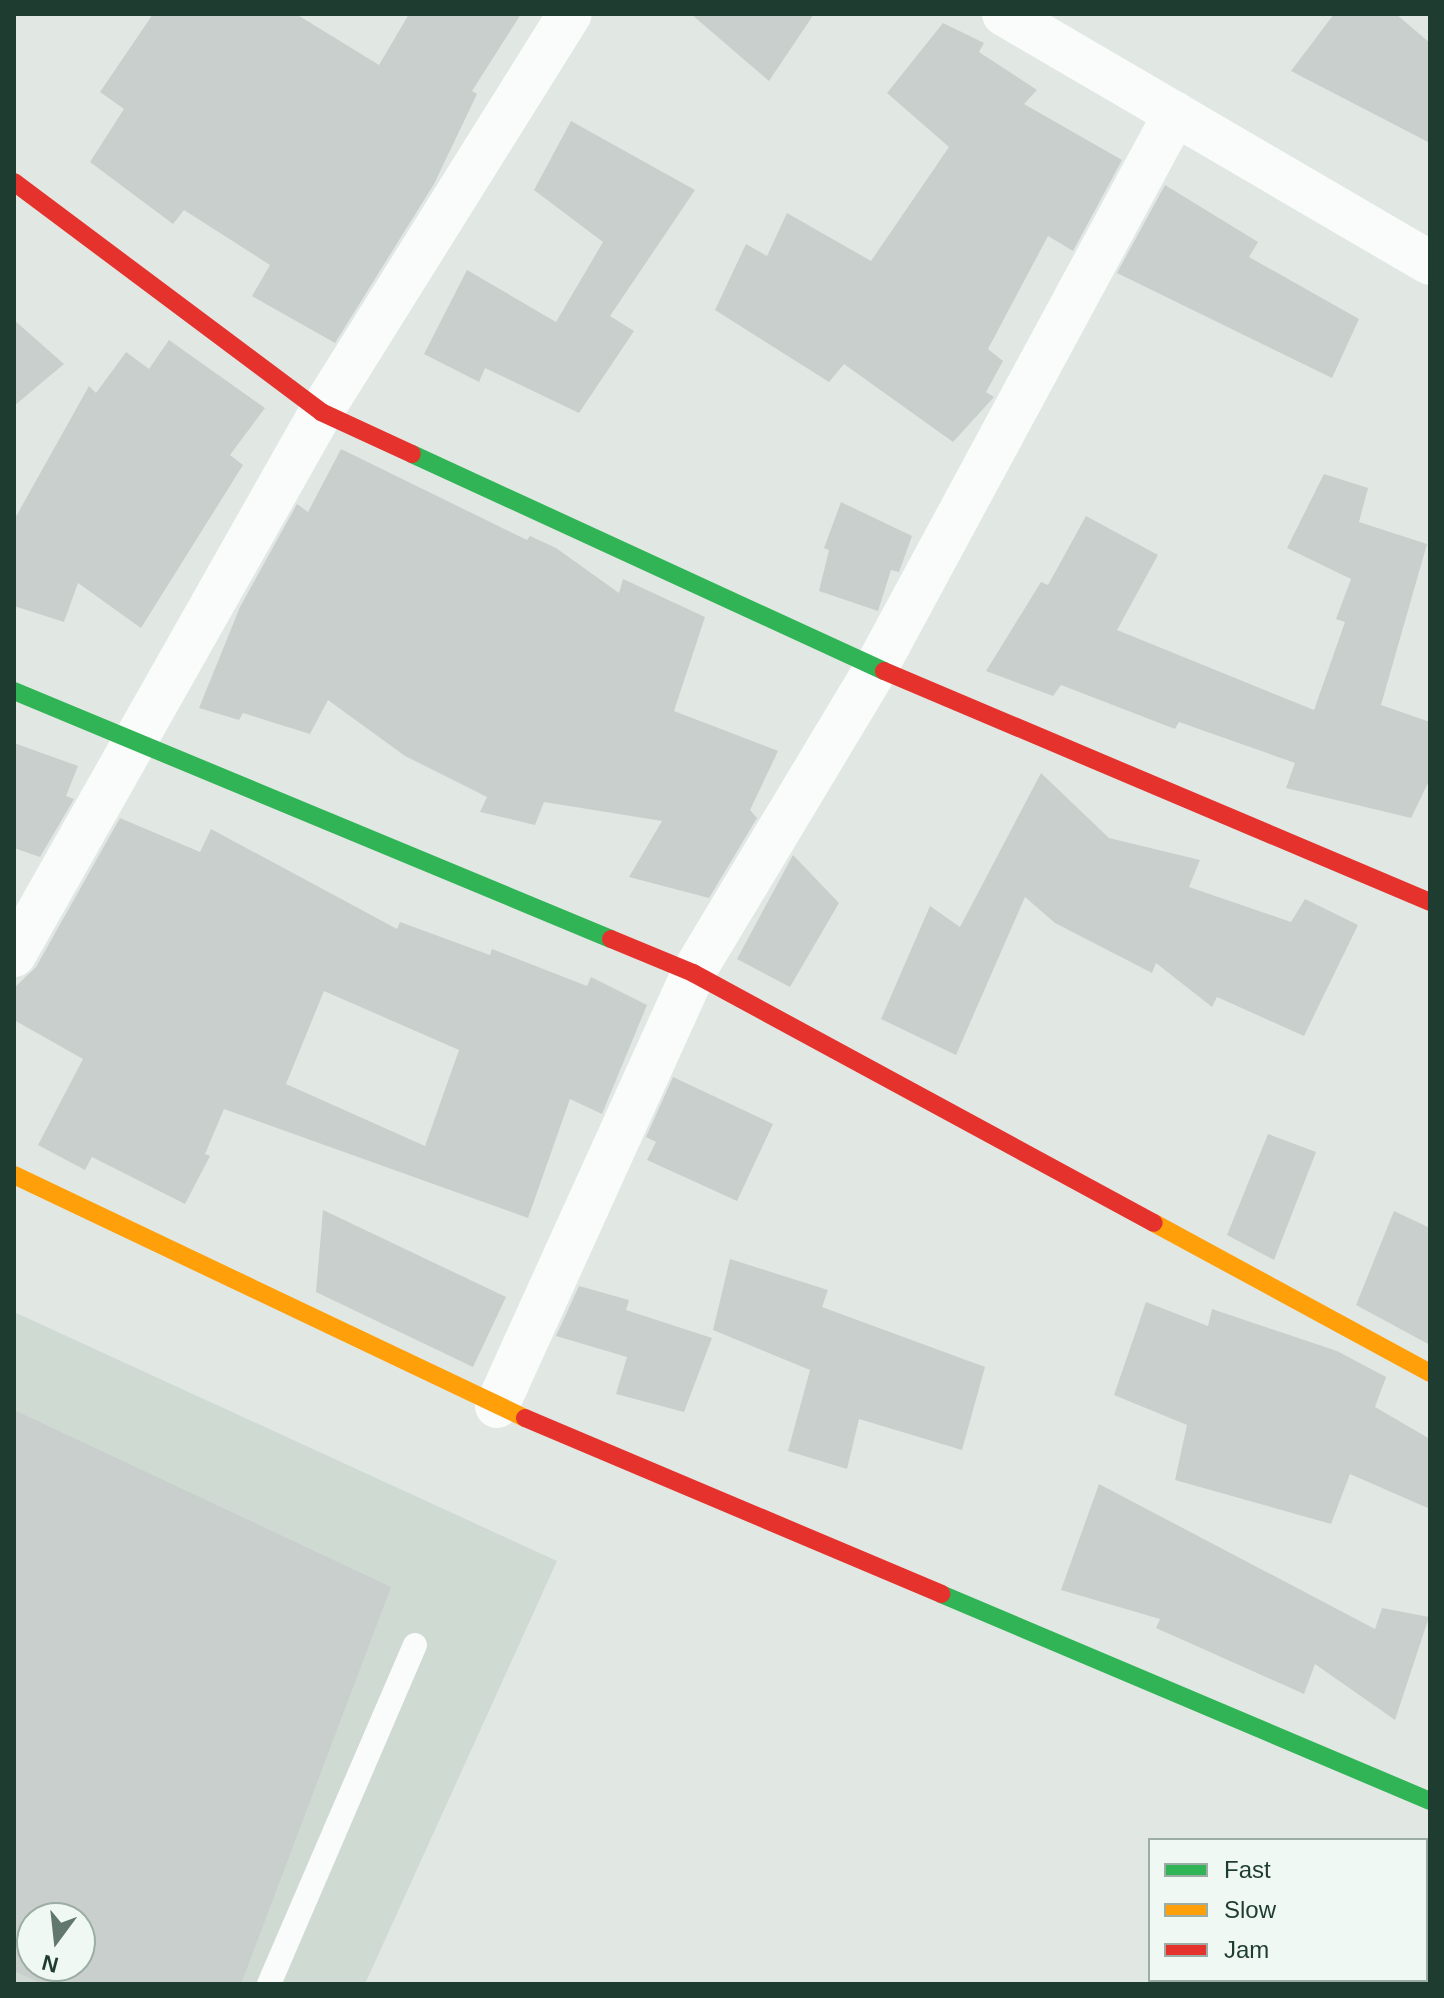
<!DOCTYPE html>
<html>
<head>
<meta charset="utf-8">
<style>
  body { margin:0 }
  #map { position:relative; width:1444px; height:1998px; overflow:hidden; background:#e1e8e4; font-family:Arial,sans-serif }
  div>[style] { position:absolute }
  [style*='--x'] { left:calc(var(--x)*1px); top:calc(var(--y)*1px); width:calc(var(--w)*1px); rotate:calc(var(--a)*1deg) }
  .built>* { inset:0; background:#cfdad3 }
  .building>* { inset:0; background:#c9cfcc }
  .lane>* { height:24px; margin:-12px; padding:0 12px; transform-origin:12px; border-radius:12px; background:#fafcfb }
  .street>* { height:44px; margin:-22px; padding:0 22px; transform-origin:22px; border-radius:22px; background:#fafcfb }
  .fast>* { height:18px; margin:-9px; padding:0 9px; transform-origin:9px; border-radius:9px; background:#30b455 }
  .slow>* { height:18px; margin:-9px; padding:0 9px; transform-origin:9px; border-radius:9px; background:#ff9f0a }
  .jam>* { height:18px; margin:-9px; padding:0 9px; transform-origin:9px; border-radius:9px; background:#e5322d }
  span { translate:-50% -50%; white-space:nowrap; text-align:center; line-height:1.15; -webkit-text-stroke:6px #eff8f2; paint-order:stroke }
  .frame { position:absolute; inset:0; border:16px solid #1e3c2f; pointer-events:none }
  .legend { position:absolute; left:1148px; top:1838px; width:280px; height:144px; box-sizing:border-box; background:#eff8f2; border:2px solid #9bada4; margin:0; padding:10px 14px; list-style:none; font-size:24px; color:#1e3c2f }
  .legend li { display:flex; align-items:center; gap:16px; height:40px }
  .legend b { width:40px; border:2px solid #9bada4 }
  .north { position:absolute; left:16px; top:1902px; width:80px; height:80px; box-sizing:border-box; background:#eff8f2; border:2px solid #9bada4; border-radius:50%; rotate:195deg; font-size:22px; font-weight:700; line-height:32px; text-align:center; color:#1e3c2f }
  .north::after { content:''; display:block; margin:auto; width:28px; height:36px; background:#62786e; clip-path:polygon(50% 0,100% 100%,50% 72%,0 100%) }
</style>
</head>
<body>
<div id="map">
  <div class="built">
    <div style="clip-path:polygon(evenodd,14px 1312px,557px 1561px,365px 1984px,14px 1984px,14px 1312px,32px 1918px,80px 1918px,80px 1966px,32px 1966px,32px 1918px)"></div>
  </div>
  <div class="building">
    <div style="clip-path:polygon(153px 14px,296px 14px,379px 65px,409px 14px,521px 14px,472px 91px,477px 94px,434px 184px,335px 343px,252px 296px,270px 265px,184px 210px,173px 224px,90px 162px,124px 109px,100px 92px)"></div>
    <div style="clip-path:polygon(691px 14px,814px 14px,769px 81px)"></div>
    <div style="clip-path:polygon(1334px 14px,1396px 14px,1430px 43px,1430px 143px,1291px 71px)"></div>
    <div style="clip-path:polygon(943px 23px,984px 43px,979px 52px,1037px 90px,1024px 104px,1122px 160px,1073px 251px,1048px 236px,988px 349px,1003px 361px,986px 392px,994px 397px,953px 442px,844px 364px,829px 382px,715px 310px,746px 244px,767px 256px,787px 213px,871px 261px,949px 147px,887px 93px)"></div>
    <div style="clip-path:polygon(571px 121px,695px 190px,610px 316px,634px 331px,579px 413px,485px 368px,479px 382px,424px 354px,467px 270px,556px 322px,603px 242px,534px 190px)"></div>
    <div style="clip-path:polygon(1165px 185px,1258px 242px,1249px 257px,1359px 319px,1332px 378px,1117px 273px)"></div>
    <div style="clip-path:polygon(14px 320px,64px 364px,14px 406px)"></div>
    <div style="clip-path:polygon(169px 340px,265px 408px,230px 455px,243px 465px,141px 628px,78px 583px,64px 622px,14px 606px,14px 520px,89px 386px,96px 393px,126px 352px,149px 369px)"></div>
    <div style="clip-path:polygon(341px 449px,527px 540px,530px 536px,556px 548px,619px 593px,623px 579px,705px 617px,674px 711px,778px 751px,750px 810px,757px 818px,709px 898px,629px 877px,662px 821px,544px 802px,535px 825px,480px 812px,487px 797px,405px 756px,328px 700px,310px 734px,243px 713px,239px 720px,199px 708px,240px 607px,297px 504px,308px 512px)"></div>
    <div style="clip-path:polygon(1324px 474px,1368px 488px,1359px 522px,1427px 544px,1381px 705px,1430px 722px,1430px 779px,1411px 818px,1286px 788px,1295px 763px,1179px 722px,1175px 729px,1061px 685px,1053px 696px,986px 671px,1041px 582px,1048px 585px,1086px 516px,1158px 555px,1117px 630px,1314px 710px,1345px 622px,1336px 619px,1351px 579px,1287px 548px)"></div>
    <div style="clip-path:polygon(841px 502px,912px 536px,899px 572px,891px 570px,878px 611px,819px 591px,829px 550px,824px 548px)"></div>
    <div style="clip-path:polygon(14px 743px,78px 766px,66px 796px,74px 799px,40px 857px,14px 848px)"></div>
    <div style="clip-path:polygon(1041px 773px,1109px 838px,1200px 860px,1189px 887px,1291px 922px,1305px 899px,1358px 925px,1304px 1036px,1217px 997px,1212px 1007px,1156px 963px,1152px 973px,1055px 923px,1025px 897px,956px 1055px,881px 1019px,930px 906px,960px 927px)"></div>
    <div style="clip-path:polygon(evenodd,120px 818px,200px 852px,211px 829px,397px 929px,400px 922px,490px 955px,492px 949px,587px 986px,591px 977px,647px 1005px,602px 1114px,570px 1099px,528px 1218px,224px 1109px,205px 1154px,210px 1156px,185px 1204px,92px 1157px,85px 1170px,38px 1145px,83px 1059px,14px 1020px,14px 988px,36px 967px,120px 818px,324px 991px,459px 1050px,425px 1146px,286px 1084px,324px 991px)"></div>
    <div style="clip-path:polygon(793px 855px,839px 903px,790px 987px,737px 959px)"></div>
    <div style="clip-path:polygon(673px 1077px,773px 1124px,737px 1201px,647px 1160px,656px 1142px,646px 1137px)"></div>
    <div style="clip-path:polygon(1268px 1134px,1316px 1152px,1274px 1260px,1227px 1235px)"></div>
    <div style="clip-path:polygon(323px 1210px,506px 1297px,473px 1367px,316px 1292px)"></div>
    <div style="clip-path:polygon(1394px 1211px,1430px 1228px,1430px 1345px,1356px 1305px)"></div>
    <div style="clip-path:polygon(730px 1259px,828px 1290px,822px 1307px,985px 1367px,962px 1450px,859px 1419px,847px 1469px,788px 1451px,810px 1370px,713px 1330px)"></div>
    <div style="clip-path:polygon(579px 1286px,629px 1300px,626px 1310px,712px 1338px,684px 1412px,616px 1394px,627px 1357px,556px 1336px)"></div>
    <div style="clip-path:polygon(1146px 1302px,1208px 1326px,1212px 1309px,1337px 1351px,1386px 1377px,1375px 1407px,1430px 1439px,1430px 1509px,1350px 1474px,1331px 1524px,1175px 1480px,1187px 1425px,1114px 1395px)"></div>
    <div style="clip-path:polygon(evenodd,14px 1410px,391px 1587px,241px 1984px,43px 1984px,14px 1971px,14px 1410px,32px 1918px,80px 1918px,80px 1966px,32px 1966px,32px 1918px)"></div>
    <div style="clip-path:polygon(1099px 1484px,1375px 1629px,1382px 1608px,1429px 1617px,1395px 1720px,1315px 1664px,1304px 1694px,1156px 1628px,1160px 1619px,1061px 1590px)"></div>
  </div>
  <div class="lane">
    <div style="--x:269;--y:1984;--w:369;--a:-66.7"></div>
  </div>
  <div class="street">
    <div style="--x:1004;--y:14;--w:493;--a:30.3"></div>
    <div style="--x:14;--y:955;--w:624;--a:-60.52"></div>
    <div style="--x:321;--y:412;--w:469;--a:-58"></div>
    <div style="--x:497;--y:1406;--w:475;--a:-65.6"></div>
    <div style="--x:693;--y:973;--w:356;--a:-59"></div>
    <div style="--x:876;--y:668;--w:630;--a:-61.64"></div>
  </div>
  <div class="fast">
    <div style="--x:412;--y:454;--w:519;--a:24.69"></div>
    <div style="--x:14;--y:691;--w:646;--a:22.56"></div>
    <div style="--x:941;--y:1594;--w:531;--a:22.94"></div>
  </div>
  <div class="slow">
    <div style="--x:14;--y:1175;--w:566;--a:25.43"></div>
    <div style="--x:1154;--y:1223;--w:314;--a:28.5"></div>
  </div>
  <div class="jam">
    <div style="--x:14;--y:182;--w:384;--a:36.8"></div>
    <div style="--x:321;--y:412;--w:100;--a:24.8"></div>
    <div style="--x:884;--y:671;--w:593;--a:22.93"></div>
    <div style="--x:611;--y:939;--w:89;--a:22.5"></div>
    <div style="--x:693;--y:973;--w:524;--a:28.47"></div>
    <div style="--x:525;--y:1418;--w:452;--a:22.9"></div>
  </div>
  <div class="frame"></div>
  <ul class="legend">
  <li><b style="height:10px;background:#30b455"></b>Fast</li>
  <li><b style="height:10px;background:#ff9f0a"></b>Slow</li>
  <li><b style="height:10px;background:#e5322d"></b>Jam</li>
  </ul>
  <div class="north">N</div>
</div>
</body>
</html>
